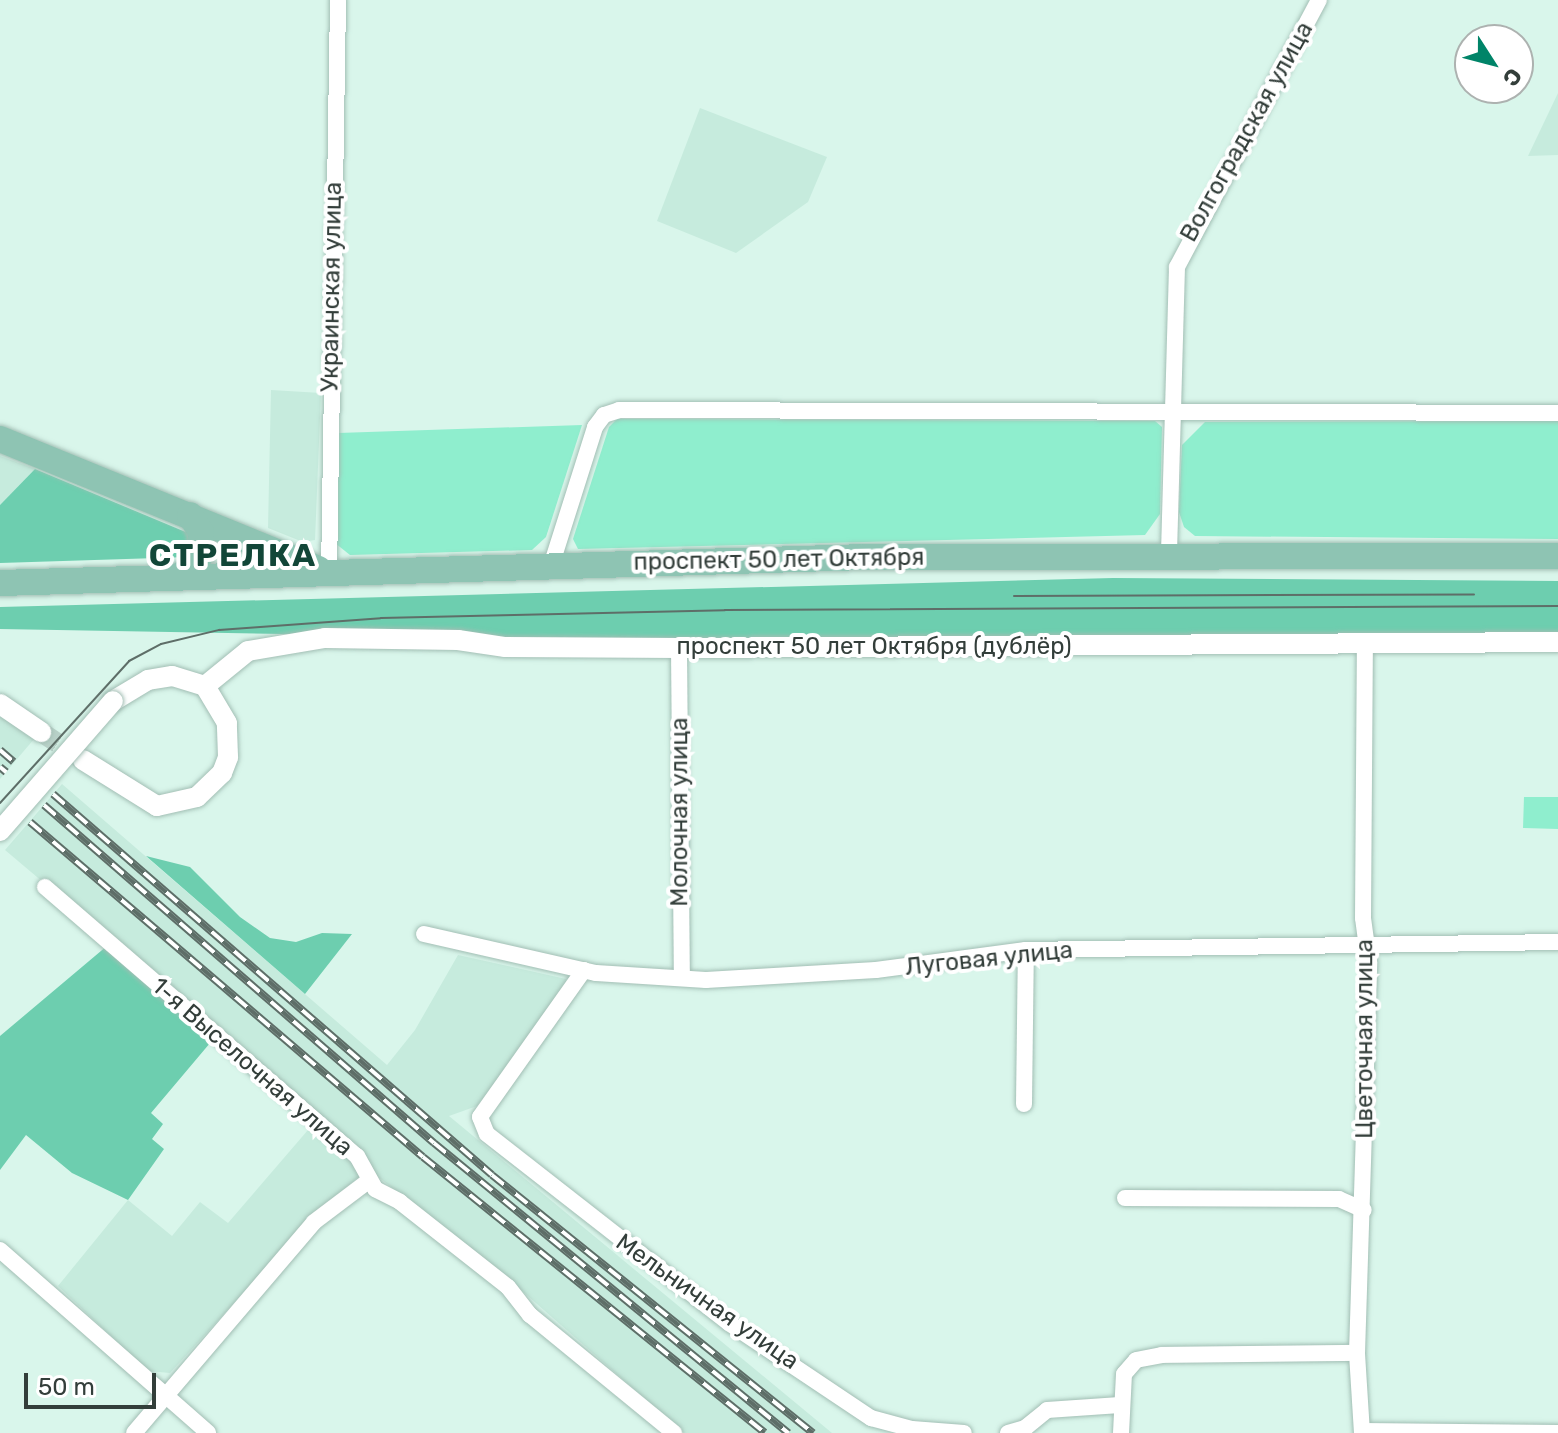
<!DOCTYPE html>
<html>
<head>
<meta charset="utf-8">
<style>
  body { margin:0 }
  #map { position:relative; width:1558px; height:1433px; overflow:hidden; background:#d9f6eb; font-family:Rubik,sans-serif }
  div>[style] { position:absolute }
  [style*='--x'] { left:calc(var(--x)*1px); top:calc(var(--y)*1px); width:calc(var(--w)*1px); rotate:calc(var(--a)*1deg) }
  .built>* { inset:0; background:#c6ebdd }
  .green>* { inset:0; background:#8feece }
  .forest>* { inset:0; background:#6dceaf }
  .tertiary-tunnel>* { height:20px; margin-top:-10px; transform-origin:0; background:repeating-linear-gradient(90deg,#b8d1c8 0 20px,transparent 0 30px) }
  .roads { filter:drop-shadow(0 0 2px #a2beb4) drop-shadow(0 0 2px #a2beb4) }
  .minor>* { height:16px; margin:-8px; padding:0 8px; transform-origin:8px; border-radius:8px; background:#fff }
  .tertiary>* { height:20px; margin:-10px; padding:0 10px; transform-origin:10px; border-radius:10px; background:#fff }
  .primary>* { height:26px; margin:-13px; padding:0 13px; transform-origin:13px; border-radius:13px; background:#8ec4b3 }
  .tram>* { height:2px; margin:-1px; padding:0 1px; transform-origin:1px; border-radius:1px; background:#5e6e68 }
  .rail>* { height:8px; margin-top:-4px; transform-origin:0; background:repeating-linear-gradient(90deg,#fff 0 15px,#5e6e68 0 30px); box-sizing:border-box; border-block:2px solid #5e6e68 }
  .bridges { filter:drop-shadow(0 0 2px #a2beb4) drop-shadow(0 0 2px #a2beb4) }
  .tertiary-bridge>* { height:20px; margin:-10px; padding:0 10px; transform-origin:10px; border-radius:10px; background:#fff }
  span { translate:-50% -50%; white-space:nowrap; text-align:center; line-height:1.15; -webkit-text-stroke:8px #fff; paint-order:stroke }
  .street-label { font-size:24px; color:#333e3a }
  .district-label { font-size:32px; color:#124638; font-weight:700; letter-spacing:2px }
  .north { position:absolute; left:1454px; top:24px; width:80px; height:80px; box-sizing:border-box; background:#fff; border:2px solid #adb2b0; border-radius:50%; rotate:126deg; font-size:22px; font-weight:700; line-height:32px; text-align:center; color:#333e3a }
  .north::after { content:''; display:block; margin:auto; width:28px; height:36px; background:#008468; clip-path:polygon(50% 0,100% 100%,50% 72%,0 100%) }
  .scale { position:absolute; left:24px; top:1373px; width:132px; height:36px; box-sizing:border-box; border:4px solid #333e3a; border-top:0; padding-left:10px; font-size:24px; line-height:28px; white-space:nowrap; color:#333e3a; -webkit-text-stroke:6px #fff; paint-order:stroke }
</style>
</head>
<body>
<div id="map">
  <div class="built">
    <div style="clip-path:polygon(1558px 93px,1558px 155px,1528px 156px)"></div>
    <div style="clip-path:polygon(700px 108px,827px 157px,808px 202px,736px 253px,657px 221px)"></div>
    <div style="clip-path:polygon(271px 390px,321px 393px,315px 540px,303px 542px,268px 528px)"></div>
    <div style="clip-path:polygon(0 456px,35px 469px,0 505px)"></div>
    <div style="clip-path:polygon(0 694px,46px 725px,0 779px)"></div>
    <div style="clip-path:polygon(62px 784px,387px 1065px,415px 1030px,458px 955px,566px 979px,567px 988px,477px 1106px,449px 1116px,832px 1433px,684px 1433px,504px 1275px,368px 1169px,315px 1214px,170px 1373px,148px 1371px,58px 1286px,128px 1200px,172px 1236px,200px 1202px,228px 1223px,320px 1116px,5px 850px)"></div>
  </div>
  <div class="green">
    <div style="clip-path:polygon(617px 419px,1155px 421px,1162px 427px,1160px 514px,1145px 535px,578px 549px,573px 539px,609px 427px)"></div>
    <div style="clip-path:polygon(1558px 421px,1558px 539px,1195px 536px,1184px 527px,1179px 512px,1182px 445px,1205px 422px)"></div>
    <div style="clip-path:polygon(582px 425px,546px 537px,532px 550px,350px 555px,335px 543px,338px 433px)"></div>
    <div style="clip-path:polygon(1524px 797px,1558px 797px,1558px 829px,1523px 828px)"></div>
  </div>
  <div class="forest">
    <div style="clip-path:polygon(35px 469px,188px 533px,189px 557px,0 563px,0 505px)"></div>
    <div style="clip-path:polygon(1113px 578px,1558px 581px,1558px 634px,668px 641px,0 629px,0 607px)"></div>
    <div style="clip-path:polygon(146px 856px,190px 867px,240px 917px,270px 938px,296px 942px,322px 933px,352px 934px,305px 994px)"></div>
    <div style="clip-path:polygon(114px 940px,221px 1030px,151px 1113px,163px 1124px,152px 1139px,164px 1149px,128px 1200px,72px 1173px,26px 1135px,0 1170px,0 1036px)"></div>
  </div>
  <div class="tertiary-tunnel">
    <div style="--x:41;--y:732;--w:50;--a:33.7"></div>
  </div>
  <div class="roads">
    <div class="minor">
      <div style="--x:1169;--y:553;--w:286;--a:-88.4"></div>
      <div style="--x:1177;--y:267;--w:302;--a:-62"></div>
      <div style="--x:551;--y:566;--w:146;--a:-72.4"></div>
      <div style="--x:595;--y:427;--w:15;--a:-53"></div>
      <div style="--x:604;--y:415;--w:16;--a:-18"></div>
      <div style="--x:619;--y:410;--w:939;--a:0.18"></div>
      <div style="--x:329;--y:574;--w:574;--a:-89.1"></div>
      <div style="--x:679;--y:648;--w:329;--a:89.5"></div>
      <div style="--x:45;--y:887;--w:412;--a:40.8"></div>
      <div style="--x:357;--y:1156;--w:38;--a:61"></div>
      <div style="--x:375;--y:1189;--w:28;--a:27"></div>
      <div style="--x:400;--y:1202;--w:137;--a:38.2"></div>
      <div style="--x:508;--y:1287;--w:36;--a:52"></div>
      <div style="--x:530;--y:1315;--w:186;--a:39.3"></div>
      <div style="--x:424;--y:934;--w:176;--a:12.8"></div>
      <div style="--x:596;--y:973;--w:110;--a:3.6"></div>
      <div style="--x:706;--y:980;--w:170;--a:-3.4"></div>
      <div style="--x:876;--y:970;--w:151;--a:-7.6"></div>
      <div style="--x:1026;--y:950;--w:532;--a:-0.86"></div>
      <div style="--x:584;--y:970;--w:180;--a:125.3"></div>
      <div style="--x:480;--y:1117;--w:18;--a:68"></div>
      <div style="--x:487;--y:1134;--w:307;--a:38"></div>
      <div style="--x:729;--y:1323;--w:171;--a:33.8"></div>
      <div style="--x:871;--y:1418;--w:42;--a:15"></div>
      <div style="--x:912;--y:1429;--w:52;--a:4.4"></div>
      <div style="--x:1024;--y:1104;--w:154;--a:-89.3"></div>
      <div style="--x:1125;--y:1198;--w:214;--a:0.3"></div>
      <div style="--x:1339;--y:1199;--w:27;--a:24"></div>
      <div style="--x:0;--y:1250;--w:277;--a:41.3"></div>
      <div style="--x:1362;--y:1431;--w:196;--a:0.6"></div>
      <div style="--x:134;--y:1433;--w:277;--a:-49.5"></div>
      <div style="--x:314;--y:1222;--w:66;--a:-37"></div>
      <div style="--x:1008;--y:1433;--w:18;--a:-16"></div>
      <div style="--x:1025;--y:1428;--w:28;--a:-39"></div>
      <div style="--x:1047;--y:1410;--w:73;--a:-3.9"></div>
      <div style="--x:1121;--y:1433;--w:59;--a:-87.1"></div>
      <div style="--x:1124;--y:1374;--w:18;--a:-49"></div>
      <div style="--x:1136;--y:1360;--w:26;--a:-11"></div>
      <div style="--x:1162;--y:1355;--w:195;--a:-0.6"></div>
      <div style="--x:1362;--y:1433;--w:80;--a:-93.6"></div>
      <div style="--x:1357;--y:1353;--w:391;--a:-88.2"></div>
      <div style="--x:1369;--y:962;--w:44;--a:-97.8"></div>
      <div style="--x:1363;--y:918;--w:273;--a:-89.6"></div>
    </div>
    <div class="tertiary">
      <div style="--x:205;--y:686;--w:55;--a:-39.1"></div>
      <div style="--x:248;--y:651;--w:78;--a:-9.6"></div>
      <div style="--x:325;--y:638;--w:133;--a:0.9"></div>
      <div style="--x:458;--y:640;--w:48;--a:8.5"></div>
      <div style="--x:505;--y:647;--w:174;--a:0.3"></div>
      <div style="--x:679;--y:648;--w:879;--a:-0.39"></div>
      <div style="--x:0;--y:704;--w:50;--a:34.3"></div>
      <div style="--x:83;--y:760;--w:87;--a:31.9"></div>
      <div style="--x:157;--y:806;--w:41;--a:-12.7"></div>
      <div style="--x:197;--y:797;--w:35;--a:-44"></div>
      <div style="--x:222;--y:773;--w:17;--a:-69"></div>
      <div style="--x:228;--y:757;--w:34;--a:-92"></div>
      <div style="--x:227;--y:723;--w:43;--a:-120.7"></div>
      <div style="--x:205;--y:686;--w:34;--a:-163"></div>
      <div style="--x:172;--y:676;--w:24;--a:171"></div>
      <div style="--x:148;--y:680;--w:41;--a:149"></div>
    </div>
    <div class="primary">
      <div style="--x:0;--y:439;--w:344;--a:22.2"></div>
      <div style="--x:177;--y:577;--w:20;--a:-30"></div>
      <div style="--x:194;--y:567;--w:15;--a:-62"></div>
      <div style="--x:201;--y:554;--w:22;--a:-90"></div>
      <div style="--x:201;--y:532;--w:20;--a:-123"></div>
      <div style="--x:0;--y:583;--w:865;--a:-1.72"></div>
      <div style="--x:865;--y:557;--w:693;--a:-0.08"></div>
    </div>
  </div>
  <div class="tram">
    <div style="--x:1014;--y:596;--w:460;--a:-0.2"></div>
    <div style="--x:0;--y:803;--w:192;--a:-47.7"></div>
    <div style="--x:129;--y:661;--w:36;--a:-28"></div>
    <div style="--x:161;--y:644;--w:60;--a:-13.6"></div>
    <div style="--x:219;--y:630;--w:162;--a:-4.2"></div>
    <div style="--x:381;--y:618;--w:344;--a:-1.3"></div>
    <div style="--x:725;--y:610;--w:833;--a:-0.28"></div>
  </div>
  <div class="rail">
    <div style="--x:0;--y:750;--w:18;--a:41"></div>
    <div style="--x:0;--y:767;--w:8;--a:40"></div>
    <div style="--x:53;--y:794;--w:581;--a:40.95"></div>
    <div style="--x:492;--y:1175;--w:412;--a:38.8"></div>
    <div style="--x:44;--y:805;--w:516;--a:40.91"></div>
    <div style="--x:434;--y:1143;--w:458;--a:39.3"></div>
    <div style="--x:30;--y:822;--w:516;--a:40.44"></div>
    <div style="--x:423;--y:1157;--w:439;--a:38.9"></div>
  </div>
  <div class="bridges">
    <div class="tertiary-bridge">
      <div style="--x:0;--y:831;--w:172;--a:-49"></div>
    </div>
  </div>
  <div class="street-label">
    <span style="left:1247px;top:132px;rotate:-61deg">Волгоградская улица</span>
    <span style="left:332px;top:287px;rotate:-89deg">Украинская улица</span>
    <span style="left:779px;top:560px;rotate:-1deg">проспект 50 лет Октября</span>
    <span style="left:874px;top:647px">проспект 50 лет Октября (дублёр)</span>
    <span style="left:680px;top:812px;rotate:-90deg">Молочная улица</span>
    <span style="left:989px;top:959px;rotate:-6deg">Луговая улица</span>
    <span style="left:1365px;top:1039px;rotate:-90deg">Цветочная улица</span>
    <span style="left:252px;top:1067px;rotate:41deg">1-я Выселочная улица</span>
    <span style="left:707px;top:1302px;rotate:35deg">Мельничная улица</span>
  </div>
  <div class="district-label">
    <span style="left:233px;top:555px">СТРЕЛКА</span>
  </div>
  <div class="north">С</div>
  <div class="scale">50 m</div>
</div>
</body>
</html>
